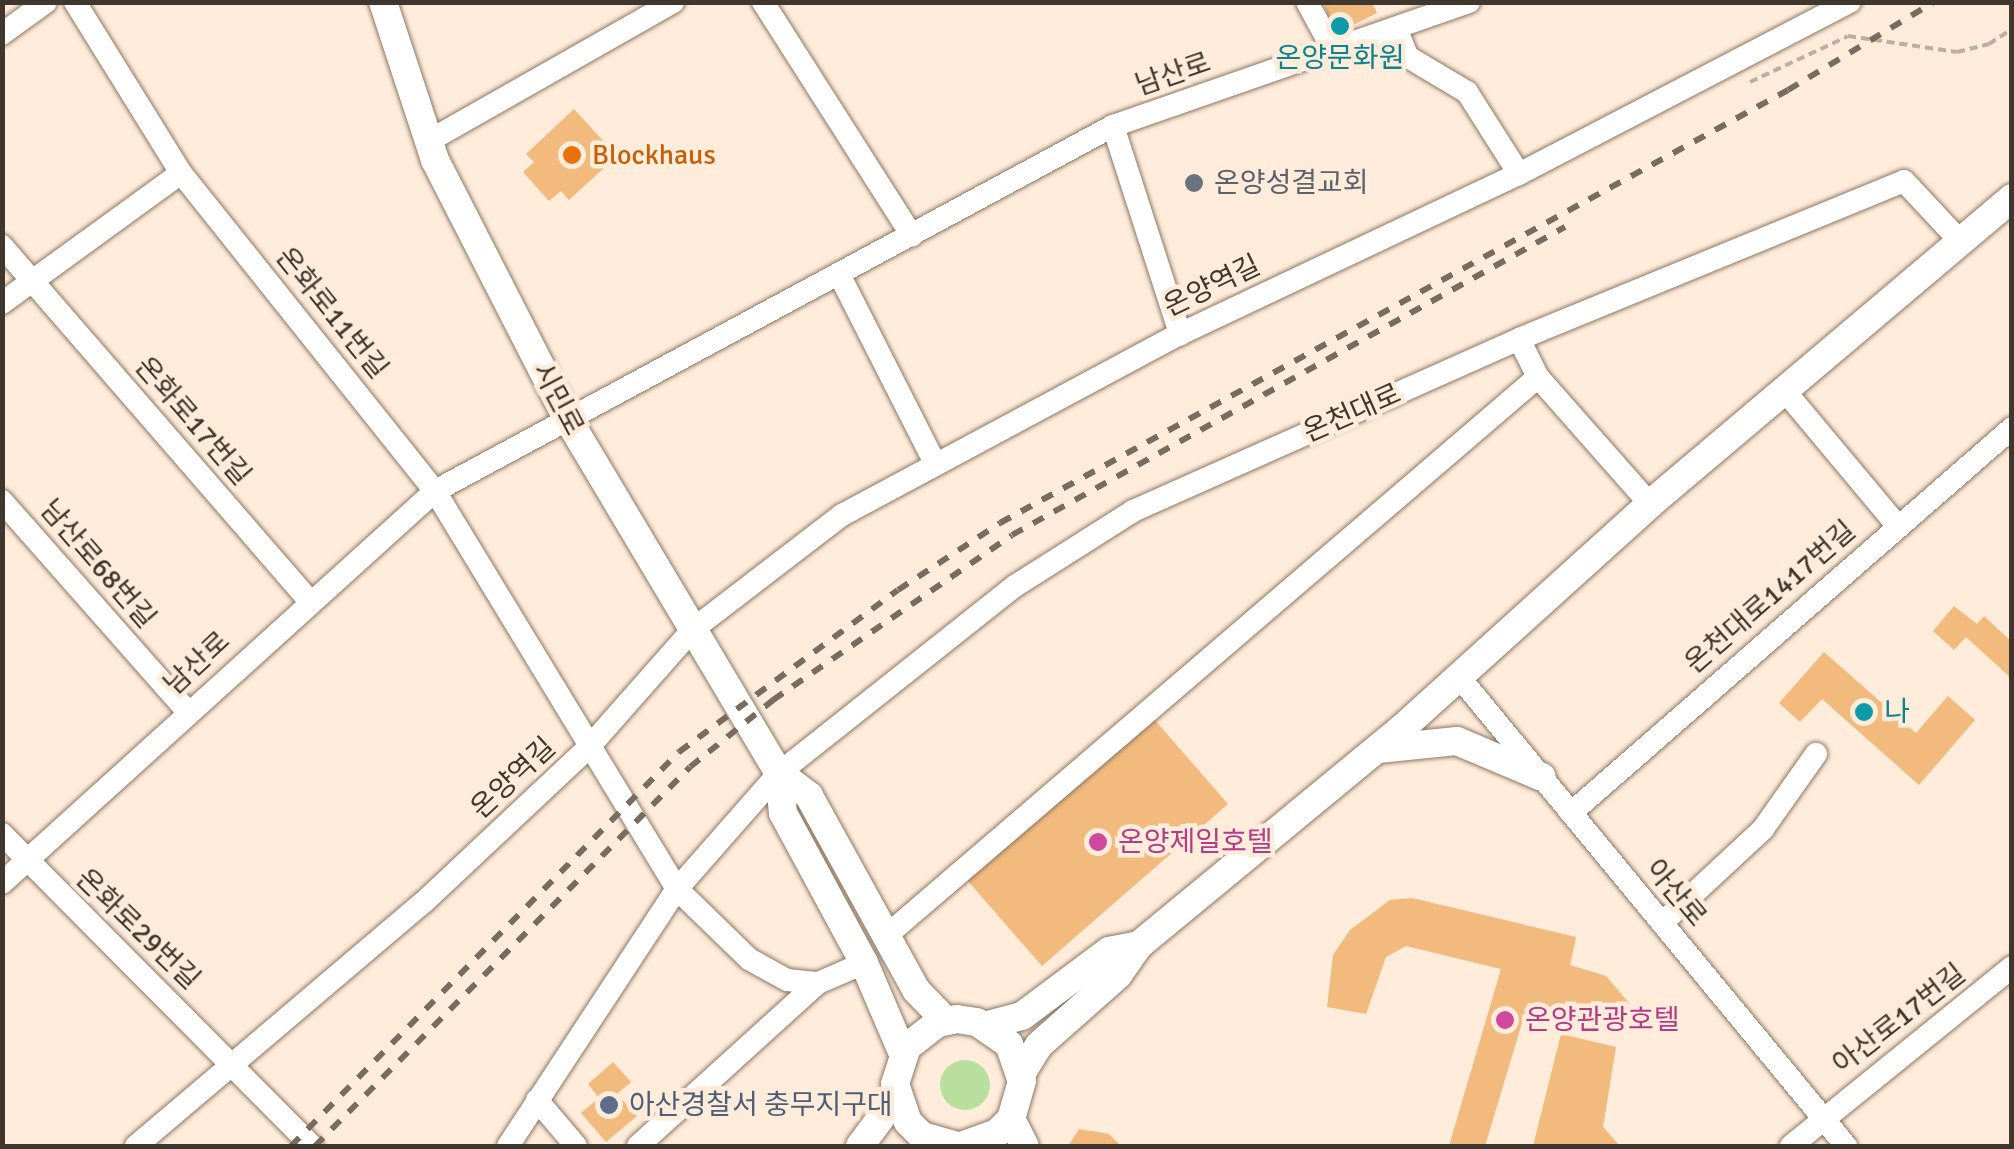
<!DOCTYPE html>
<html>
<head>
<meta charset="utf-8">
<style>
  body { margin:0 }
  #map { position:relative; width:2014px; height:1149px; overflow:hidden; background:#ffecda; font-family:Signika,"Noto Sans KR",sans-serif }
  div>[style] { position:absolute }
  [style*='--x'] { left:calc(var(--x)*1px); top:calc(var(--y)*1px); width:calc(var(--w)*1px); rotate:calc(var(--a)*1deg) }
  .green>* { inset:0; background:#b9df9e }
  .round { border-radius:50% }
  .building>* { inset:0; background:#f3ba7e }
  .path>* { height:4px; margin-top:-2px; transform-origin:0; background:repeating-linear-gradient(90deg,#beae9f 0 8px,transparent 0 13px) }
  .roads { filter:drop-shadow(0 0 2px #8c7763) drop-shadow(0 0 2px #8c7763) }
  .minor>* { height:22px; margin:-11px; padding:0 11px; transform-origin:11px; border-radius:11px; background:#fff }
  .major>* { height:28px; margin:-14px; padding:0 14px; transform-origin:14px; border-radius:14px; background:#fff }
  .rail>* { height:6px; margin-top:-3px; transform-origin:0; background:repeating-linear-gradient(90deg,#786c60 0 12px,transparent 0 24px) }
  .dots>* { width:28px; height:28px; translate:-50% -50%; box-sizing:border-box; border:5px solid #ffecda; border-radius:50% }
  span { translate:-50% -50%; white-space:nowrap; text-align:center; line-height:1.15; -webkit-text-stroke:9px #ffecda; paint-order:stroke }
  .culture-label { font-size:28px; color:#0d838f }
  .left { translate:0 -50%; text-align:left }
  .street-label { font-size:28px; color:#3f362d }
  .food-label { font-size:28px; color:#c56008 }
  .worship-label { font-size:28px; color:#5b616d }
  .hotel-label { font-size:28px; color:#b23c85 }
  .service-label { font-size:28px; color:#4e5e75 }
  .frame { position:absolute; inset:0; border:5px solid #3f362d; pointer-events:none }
</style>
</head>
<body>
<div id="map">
  <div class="green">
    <div class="round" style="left:940px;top:1060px;width:50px;height:50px"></div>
  </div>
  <div class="building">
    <div style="clip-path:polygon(1324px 2px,1372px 2px,1377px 13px,1333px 35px)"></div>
    <div style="clip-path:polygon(574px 109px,617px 156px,569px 200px,561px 191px,549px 201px,523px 172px,534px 162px,526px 154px)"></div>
    <div style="clip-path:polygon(1954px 606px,1977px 624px,1984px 616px,2012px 642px,2012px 679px,1966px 637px,1954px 650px,1933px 631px)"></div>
    <div style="clip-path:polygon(1824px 652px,1916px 733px,1948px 696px,1975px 720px,1919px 785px,1822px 699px,1800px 722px,1779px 703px)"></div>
    <div style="clip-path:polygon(1153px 718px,1228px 804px,1042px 966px,967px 880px)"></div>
    <div style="clip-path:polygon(1412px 898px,1576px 937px,1570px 965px,1606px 976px,1629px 1003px,1614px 1026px,1528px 1003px,1485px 1146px,1449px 1146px,1501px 969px,1406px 946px,1386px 957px,1366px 1014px,1327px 1007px,1333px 955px,1350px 930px,1390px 900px)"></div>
    <div style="clip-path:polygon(1561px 1034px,1616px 1047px,1603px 1127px,1620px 1146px,1533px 1146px)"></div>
    <div style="clip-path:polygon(613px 1062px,631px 1082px,617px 1094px,637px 1116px,606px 1142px,581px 1113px,599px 1098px,588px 1084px)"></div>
    <div style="clip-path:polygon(1079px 1129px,1109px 1134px,1121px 1146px,1068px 1146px)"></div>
  </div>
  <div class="path">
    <div style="--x:1750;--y:82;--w:108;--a:-25.1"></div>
    <div style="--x:1848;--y:36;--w:110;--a:8.4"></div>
    <div style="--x:1957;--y:52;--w:33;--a:-14"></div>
    <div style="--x:1989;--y:44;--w:27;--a:-33"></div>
  </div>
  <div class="roads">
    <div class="minor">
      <div style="--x:75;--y:2;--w:201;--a:58.2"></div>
      <div style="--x:181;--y:173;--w:407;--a:51.4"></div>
      <div style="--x:435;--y:491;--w:466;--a:58.7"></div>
      <div style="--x:677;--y:889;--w:100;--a:44.2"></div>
      <div style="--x:749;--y:959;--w:43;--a:28.9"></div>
      <div style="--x:787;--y:980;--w:31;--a:6"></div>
      <div style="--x:763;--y:2;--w:277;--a:57.5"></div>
      <div style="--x:1307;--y:2;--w:55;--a:61.6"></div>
      <div style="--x:1396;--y:28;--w:31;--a:68"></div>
      <div style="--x:1408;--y:57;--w:69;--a:30.7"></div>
      <div style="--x:1467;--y:92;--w:97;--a:57.6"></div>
      <div style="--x:2;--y:34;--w:54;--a:-36"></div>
      <div style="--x:1113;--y:126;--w:219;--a:72.1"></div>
      <div style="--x:427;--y:142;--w:283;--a:-29.6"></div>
      <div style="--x:2;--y:246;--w:469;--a:49.1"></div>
      <div style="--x:839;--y:274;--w:212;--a:63.1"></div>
      <div style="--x:2;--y:303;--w:221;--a:-36"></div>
      <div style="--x:1519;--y:339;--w:42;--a:63.4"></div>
      <div style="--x:1538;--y:377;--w:169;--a:48.6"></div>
      <div style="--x:1784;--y:390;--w:176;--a:50.1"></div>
      <div style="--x:2;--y:501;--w:281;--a:48.6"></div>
      <div style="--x:1460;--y:678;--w:607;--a:50.48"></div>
      <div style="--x:1571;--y:813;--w:585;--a:-41.12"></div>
      <div style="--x:2;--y:834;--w:440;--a:45.2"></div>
      <div style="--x:2;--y:883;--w:584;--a:-42.15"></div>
      <div style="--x:435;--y:491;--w:770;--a:-28.3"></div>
      <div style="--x:1113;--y:126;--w:377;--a:-19.2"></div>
      <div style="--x:1662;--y:923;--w:138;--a:-42.9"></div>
      <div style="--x:1763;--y:829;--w:92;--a:-54.8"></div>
      <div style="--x:886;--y:936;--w:859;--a:-40.61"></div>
      <div style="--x:537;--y:1100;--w:60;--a:49.7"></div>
      <div style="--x:136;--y:1146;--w:377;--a:-40.3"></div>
      <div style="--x:424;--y:902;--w:226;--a:-43.2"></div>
      <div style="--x:589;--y:747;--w:156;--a:-48.6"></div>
      <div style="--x:692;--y:630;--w:189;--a:-37.5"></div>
      <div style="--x:842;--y:515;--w:383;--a:-28.2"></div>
      <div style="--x:1180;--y:334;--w:375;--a:-25.3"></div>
      <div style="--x:1519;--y:174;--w:373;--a:-27.5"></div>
      <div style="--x:508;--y:1146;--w:308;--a:-56.7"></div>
      <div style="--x:677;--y:889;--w:154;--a:-48.7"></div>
      <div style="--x:779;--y:773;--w:301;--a:-38.4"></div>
      <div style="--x:1015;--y:586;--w:140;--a:-32.4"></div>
      <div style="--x:1133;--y:511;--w:423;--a:-24"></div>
      <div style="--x:1519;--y:339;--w:416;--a:-22.3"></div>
      <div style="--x:1904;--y:181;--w:82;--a:47"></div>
      <div style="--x:638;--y:1146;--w:243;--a:-42.2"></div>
      <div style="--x:818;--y:983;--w:50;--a:-23.5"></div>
      <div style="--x:1791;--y:1146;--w:284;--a:-39"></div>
    </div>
    <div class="major">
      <div style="--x:383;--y:2;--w:166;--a:71.8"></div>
      <div style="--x:435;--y:160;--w:288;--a:62.9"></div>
      <div style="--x:566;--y:416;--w:416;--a:59.2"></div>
      <div style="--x:779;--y:773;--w:38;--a:37"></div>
      <div style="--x:809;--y:796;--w:222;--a:61.1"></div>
      <div style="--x:916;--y:990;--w:43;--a:45.9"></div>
      <div style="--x:1378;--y:749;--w:79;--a:-5.8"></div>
      <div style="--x:1457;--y:741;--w:92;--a:23"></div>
      <div style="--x:779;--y:773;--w:40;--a:84.3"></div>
      <div style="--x:783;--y:813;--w:170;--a:61.6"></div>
      <div style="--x:864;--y:963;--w:99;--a:66.8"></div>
      <div style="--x:984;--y:1026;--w:39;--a:-15"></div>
      <div style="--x:1022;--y:1016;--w:109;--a:-36.8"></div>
      <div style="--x:1109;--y:951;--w:31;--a:-11"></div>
      <div style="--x:1021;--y:1074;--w:34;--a:-58"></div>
      <div style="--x:1039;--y:1045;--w:106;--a:-41.5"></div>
      <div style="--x:1118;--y:975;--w:37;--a:-55"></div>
      <div style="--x:1139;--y:945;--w:337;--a:-39.5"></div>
      <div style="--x:1399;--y:731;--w:338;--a:-42.1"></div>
      <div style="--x:1650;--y:504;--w:474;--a:-40.2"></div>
      <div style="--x:1011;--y:1119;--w:30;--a:63"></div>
      <div style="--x:860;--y:1146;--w:62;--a:-53.5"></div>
      <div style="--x:957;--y:1146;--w:36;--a:-164"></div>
      <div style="--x:922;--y:1136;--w:20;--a:-135"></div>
      <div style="--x:908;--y:1122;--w:40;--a:-108.9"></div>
      <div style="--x:895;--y:1084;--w:39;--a:-72"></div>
      <div style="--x:907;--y:1047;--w:39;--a:-38"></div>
      <div style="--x:938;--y:1023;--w:19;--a:-12"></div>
      <div style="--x:957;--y:1019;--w:20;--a:9"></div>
      <div style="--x:977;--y:1022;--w:39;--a:35"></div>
      <div style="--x:1009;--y:1044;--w:39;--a:71"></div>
      <div style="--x:1022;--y:1081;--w:40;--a:106"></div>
      <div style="--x:1011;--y:1119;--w:20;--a:135"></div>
      <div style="--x:997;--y:1133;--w:38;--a:160"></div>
    </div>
  </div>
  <div class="rail">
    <div style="--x:291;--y:1146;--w:553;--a:-45.44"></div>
    <div style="--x:679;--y:752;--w:272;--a:-36.5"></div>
    <div style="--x:898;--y:590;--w:122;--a:-33.3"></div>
    <div style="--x:1000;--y:523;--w:899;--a:-28.79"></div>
    <div style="--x:1788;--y:90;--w:170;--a:-31.1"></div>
    <div style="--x:315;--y:1146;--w:533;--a:-45.3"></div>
    <div style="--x:690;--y:767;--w:107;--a:-38.9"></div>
    <div style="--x:773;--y:700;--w:290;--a:-34.6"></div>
    <div style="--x:1012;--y:535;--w:633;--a:-29.12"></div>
  </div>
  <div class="dots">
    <div style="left:1340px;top:26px;background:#0f9aa8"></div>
    <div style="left:572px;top:155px;background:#e8710a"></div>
    <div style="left:1194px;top:183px;background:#6b7280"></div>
    <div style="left:1864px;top:712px;background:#0f9aa8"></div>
    <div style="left:1098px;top:842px;background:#d1479c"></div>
    <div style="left:1505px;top:1020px;background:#d1479c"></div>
    <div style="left:609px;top:1105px;background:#5c6f8a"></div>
  </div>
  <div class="culture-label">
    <span style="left:1340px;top:58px">온양문화원</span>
    <span class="left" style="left:1884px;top:712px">나</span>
  </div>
  <div class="street-label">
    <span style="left:1173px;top:74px;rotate:-19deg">남산로</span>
    <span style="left:1212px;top:286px;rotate:-26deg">온양역길</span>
    <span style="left:332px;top:313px;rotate:51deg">온화로11번길</span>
    <span style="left:558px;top:399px;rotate:62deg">시민로</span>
    <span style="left:1352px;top:413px;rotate:-24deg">온천대로</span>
    <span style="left:193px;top:421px;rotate:49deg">온화로17번길</span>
    <span style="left:98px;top:564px;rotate:49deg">남산로68번길</span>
    <span style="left:1770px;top:597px;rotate:-41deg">온천대로1417번길</span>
    <span style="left:197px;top:663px;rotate:-43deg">남산로</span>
    <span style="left:513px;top:778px;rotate:-43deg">온양역길</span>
    <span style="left:1676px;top:893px;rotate:50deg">아산로</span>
    <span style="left:138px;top:929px;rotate:44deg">온화로29번길</span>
    <span style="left:1899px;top:1019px;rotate:-38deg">아산로17번길</span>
  </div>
  <div class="food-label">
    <span class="left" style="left:592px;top:155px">Blockhaus</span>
  </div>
  <div class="worship-label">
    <span class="left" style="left:1214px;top:183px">온양성결교회</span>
  </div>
  <div class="hotel-label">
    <span class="left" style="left:1118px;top:842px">온양제일호텔</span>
    <span class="left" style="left:1525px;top:1020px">온양관광호텔</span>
  </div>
  <div class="service-label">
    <span class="left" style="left:629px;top:1105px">아산경찰서 충무지구대</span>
  </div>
  <div class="frame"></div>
</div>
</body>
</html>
